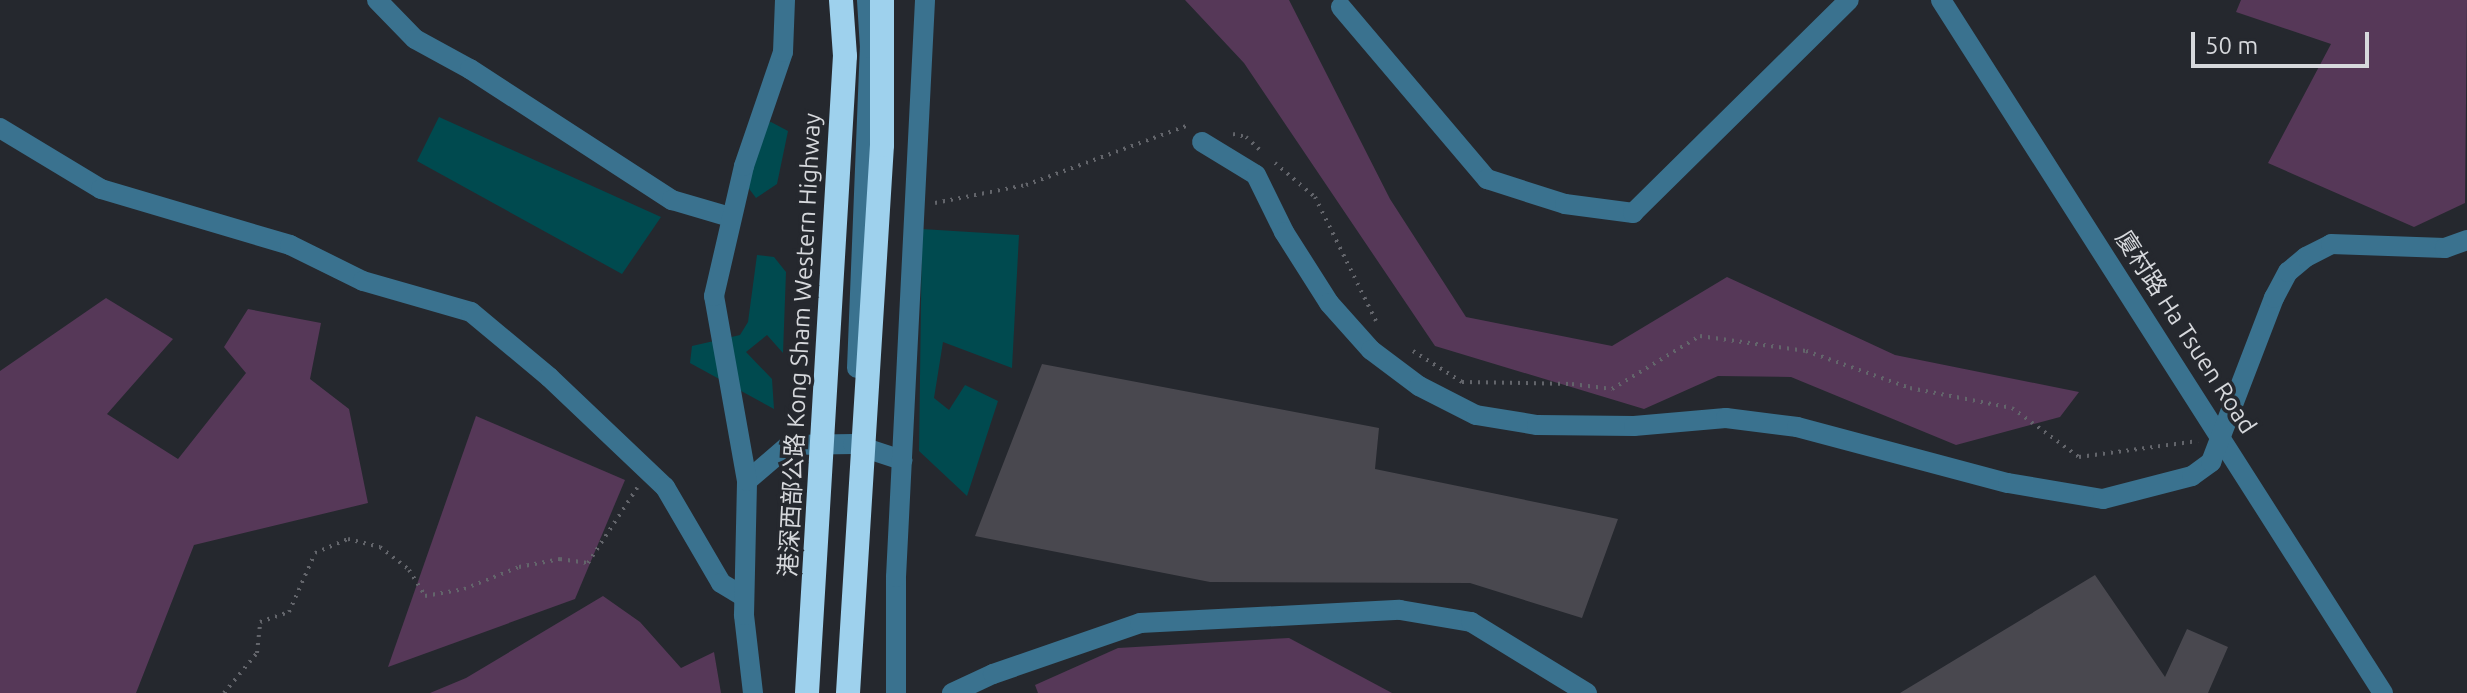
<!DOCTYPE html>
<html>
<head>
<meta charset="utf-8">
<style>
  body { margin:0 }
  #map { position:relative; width:2467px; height:693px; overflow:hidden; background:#25282e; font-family:Ubuntu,"Noto Sans SC",sans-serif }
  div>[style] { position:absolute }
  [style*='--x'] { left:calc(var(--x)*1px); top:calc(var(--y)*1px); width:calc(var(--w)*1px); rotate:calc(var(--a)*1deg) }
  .green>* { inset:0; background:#563858 }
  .water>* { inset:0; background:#004a4f }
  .building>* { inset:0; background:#49484f }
  .path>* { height:4px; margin-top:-2px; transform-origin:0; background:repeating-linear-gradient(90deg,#63656b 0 2px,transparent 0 8px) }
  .minor>* { height:20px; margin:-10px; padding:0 10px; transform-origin:10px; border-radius:10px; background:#3a728f }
  .highway-bridge>* { height:24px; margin:-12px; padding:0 12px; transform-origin:12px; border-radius:12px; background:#9ed1ed }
  span { translate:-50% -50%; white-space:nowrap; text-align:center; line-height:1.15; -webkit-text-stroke:7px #25282e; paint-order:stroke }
  .street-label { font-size:24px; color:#d6d8dc }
  .scale { position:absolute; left:2191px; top:32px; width:178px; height:36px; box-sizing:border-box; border:4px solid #d6d8dc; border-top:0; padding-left:10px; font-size:24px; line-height:28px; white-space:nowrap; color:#d6d8dc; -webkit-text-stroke:6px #25282e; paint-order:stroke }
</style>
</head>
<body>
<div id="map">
  <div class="green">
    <div style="clip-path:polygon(1185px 0,1289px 0,1390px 199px,1466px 317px,1612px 346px,1727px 277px,1895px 355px,2079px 392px,2060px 417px,1956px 445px,1791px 377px,1718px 376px,1644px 409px,1435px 346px,1244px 63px)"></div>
    <div style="clip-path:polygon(2241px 0,2467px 0,2465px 203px,2414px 227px,2268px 163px,2331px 44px,2236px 12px)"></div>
    <div style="clip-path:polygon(106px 298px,173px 339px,107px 414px,178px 459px,246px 373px,224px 347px,248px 309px,321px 323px,310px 379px,349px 409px,368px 503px,194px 545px,136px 693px,0 693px,0 371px)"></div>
    <div style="clip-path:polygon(476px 416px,625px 480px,575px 599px,388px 667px)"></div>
    <div style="clip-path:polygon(603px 596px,640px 622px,681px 668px,714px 652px,721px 693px,430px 693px,466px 678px)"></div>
    <div style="clip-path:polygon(1289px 638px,1392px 693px,1038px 693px,1035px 685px,1118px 648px)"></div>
  </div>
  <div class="water">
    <div style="clip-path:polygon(439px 117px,661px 217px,622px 274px,417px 161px)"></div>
    <div style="clip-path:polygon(771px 122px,788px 131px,777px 184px,756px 198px,735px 170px,747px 129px)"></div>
    <div style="clip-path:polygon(922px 229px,1019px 235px,1012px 368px,943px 342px,934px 398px,949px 410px,965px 385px,998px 401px,967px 496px,919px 451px)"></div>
    <div style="clip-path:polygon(757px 255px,774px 257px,786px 272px,783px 353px,767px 335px,746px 352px,772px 379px,774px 409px,690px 363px,692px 346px,740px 335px,748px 322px)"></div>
  </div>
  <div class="building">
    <div style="clip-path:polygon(1042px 364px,1379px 428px,1375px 469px,1618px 519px,1582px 618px,1470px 583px,1210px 582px,975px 536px)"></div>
    <div style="clip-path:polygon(2095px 575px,2165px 677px,2187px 629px,2228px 647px,2208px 693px,1900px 693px)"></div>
  </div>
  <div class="path">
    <div style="--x:1233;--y:134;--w:13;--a:13"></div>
    <div style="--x:1246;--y:137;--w:22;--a:43"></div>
    <div style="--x:1275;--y:163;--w:52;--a:40.4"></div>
    <div style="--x:1315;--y:197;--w:138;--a:63.8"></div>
    <div style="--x:935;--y:203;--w:93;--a:-11.2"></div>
    <div style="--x:1026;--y:185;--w:171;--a:-20.2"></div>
    <div style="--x:1413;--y:351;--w:58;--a:32.3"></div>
    <div style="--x:1462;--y:382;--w:110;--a:1"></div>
    <div style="--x:1572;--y:384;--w:40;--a:7.1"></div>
    <div style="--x:1612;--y:389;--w:103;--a:-31.1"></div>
    <div style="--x:1700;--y:336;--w:107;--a:8.1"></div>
    <div style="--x:1806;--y:351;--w:110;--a:19.6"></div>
    <div style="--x:1910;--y:388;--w:104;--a:11.1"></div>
    <div style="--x:2012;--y:408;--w:83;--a:36.2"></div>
    <div style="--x:2079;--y:457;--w:120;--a:-7.7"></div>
    <div style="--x:224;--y:693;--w:52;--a:-50.5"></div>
    <div style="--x:257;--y:653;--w:31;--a:-84"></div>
    <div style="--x:260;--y:622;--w:31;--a:-19"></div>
    <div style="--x:289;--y:612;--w:64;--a:-66.2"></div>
    <div style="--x:315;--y:553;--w:36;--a:-23"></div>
    <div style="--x:348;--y:539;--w:33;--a:14"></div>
    <div style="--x:380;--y:547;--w:37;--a:38"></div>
    <div style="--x:409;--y:570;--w:31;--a:58"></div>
    <div style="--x:425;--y:596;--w:40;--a:-10"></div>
    <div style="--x:464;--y:589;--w:59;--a:-21.8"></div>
    <div style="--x:519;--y:567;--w:42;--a:-11"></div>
    <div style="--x:560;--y:559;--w:28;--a:8"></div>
    <div style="--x:588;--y:563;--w:90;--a:-56.8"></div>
  </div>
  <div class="minor">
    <div style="--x:377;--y:0;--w:54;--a:45.7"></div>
    <div style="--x:415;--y:39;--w:63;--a:28.6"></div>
    <div style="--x:470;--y:69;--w:241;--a:33"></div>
    <div style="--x:672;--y:200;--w:60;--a:16.3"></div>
    <div style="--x:1941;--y:0;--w:822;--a:57.47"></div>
    <div style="--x:1341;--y:7;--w:226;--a:49.7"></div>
    <div style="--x:1487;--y:179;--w:82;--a:17.8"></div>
    <div style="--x:1565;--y:204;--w:69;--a:7.5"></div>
    <div style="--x:1633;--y:213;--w:303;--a:-44.6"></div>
    <div style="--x:0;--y:128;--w:118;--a:31.1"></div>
    <div style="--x:101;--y:189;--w:197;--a:16.5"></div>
    <div style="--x:290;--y:245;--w:81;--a:26.3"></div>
    <div style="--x:363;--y:281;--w:112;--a:16"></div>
    <div style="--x:471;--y:312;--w:102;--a:39.8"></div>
    <div style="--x:549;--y:377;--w:160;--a:43.5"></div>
    <div style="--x:665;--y:487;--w:111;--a:59.7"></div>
    <div style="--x:721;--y:583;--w:27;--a:31"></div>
    <div style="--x:1202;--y:142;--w:63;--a:31.4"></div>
    <div style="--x:1256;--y:175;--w:64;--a:63.8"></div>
    <div style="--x:1284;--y:232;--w:84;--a:57.6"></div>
    <div style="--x:1329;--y:303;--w:63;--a:48.2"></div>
    <div style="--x:1371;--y:350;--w:60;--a:36.9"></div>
    <div style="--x:1419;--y:386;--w:64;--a:27"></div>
    <div style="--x:1476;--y:415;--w:62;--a:9.3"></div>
    <div style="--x:1537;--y:425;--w:97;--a:0.6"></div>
    <div style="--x:1634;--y:426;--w:92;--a:-5"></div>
    <div style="--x:1726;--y:418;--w:72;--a:7.2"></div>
    <div style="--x:1797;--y:427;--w:218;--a:14.9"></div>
    <div style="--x:2008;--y:483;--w:96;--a:9.6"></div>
    <div style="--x:2103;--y:499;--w:92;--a:-14.5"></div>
    <div style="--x:2192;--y:476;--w:24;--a:-36"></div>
    <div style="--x:2211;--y:462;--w:176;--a:-69"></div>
    <div style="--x:2274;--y:298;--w:30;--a:-62"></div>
    <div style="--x:2288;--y:272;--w:23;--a:-40"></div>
    <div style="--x:2306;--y:257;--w:28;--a:-27"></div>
    <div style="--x:2331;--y:244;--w:114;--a:2"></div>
    <div style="--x:2445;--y:248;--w:23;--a:-20"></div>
    <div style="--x:857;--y:368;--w:320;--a:-87.7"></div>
    <div style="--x:870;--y:48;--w:48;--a:-93.6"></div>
    <div style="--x:747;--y:481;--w:55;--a:-40.6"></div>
    <div style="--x:789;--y:445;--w:64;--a:-0.9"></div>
    <div style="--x:853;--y:444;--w:52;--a:18.1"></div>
    <div style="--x:753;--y:693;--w:79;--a:-96.6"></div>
    <div style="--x:744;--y:615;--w:134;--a:-88.7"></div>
    <div style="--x:747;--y:481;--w:188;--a:-100.1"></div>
    <div style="--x:714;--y:296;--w:133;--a:-77"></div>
    <div style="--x:744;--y:166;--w:120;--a:-71.1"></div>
    <div style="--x:783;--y:52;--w:52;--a:-87.8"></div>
    <div style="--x:896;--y:693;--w:116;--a:-90"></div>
    <div style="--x:896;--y:577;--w:578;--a:-87.12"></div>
    <div style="--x:952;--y:693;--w:45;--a:-24.9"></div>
    <div style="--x:993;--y:674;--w:156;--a:-19.1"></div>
    <div style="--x:1140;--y:623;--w:260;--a:-2.9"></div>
    <div style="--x:1400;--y:610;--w:72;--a:9.6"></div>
    <div style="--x:1471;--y:622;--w:136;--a:31.5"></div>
  </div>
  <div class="highway-bridge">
    <div style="--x:807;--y:693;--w:638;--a:-86.59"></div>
    <div style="--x:845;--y:56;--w:56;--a:-94.1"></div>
    <div style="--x:848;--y:693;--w:549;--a:-86.45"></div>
    <div style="--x:882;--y:145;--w:145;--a:-90"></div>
  </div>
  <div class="street-label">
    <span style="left:2186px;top:332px;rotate:57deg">廈村路 Ha Tsuen Road</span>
    <span style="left:800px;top:345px;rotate:-87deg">港深西部公路 Kong Sham Western Highway</span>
  </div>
  <div class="scale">50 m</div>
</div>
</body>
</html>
